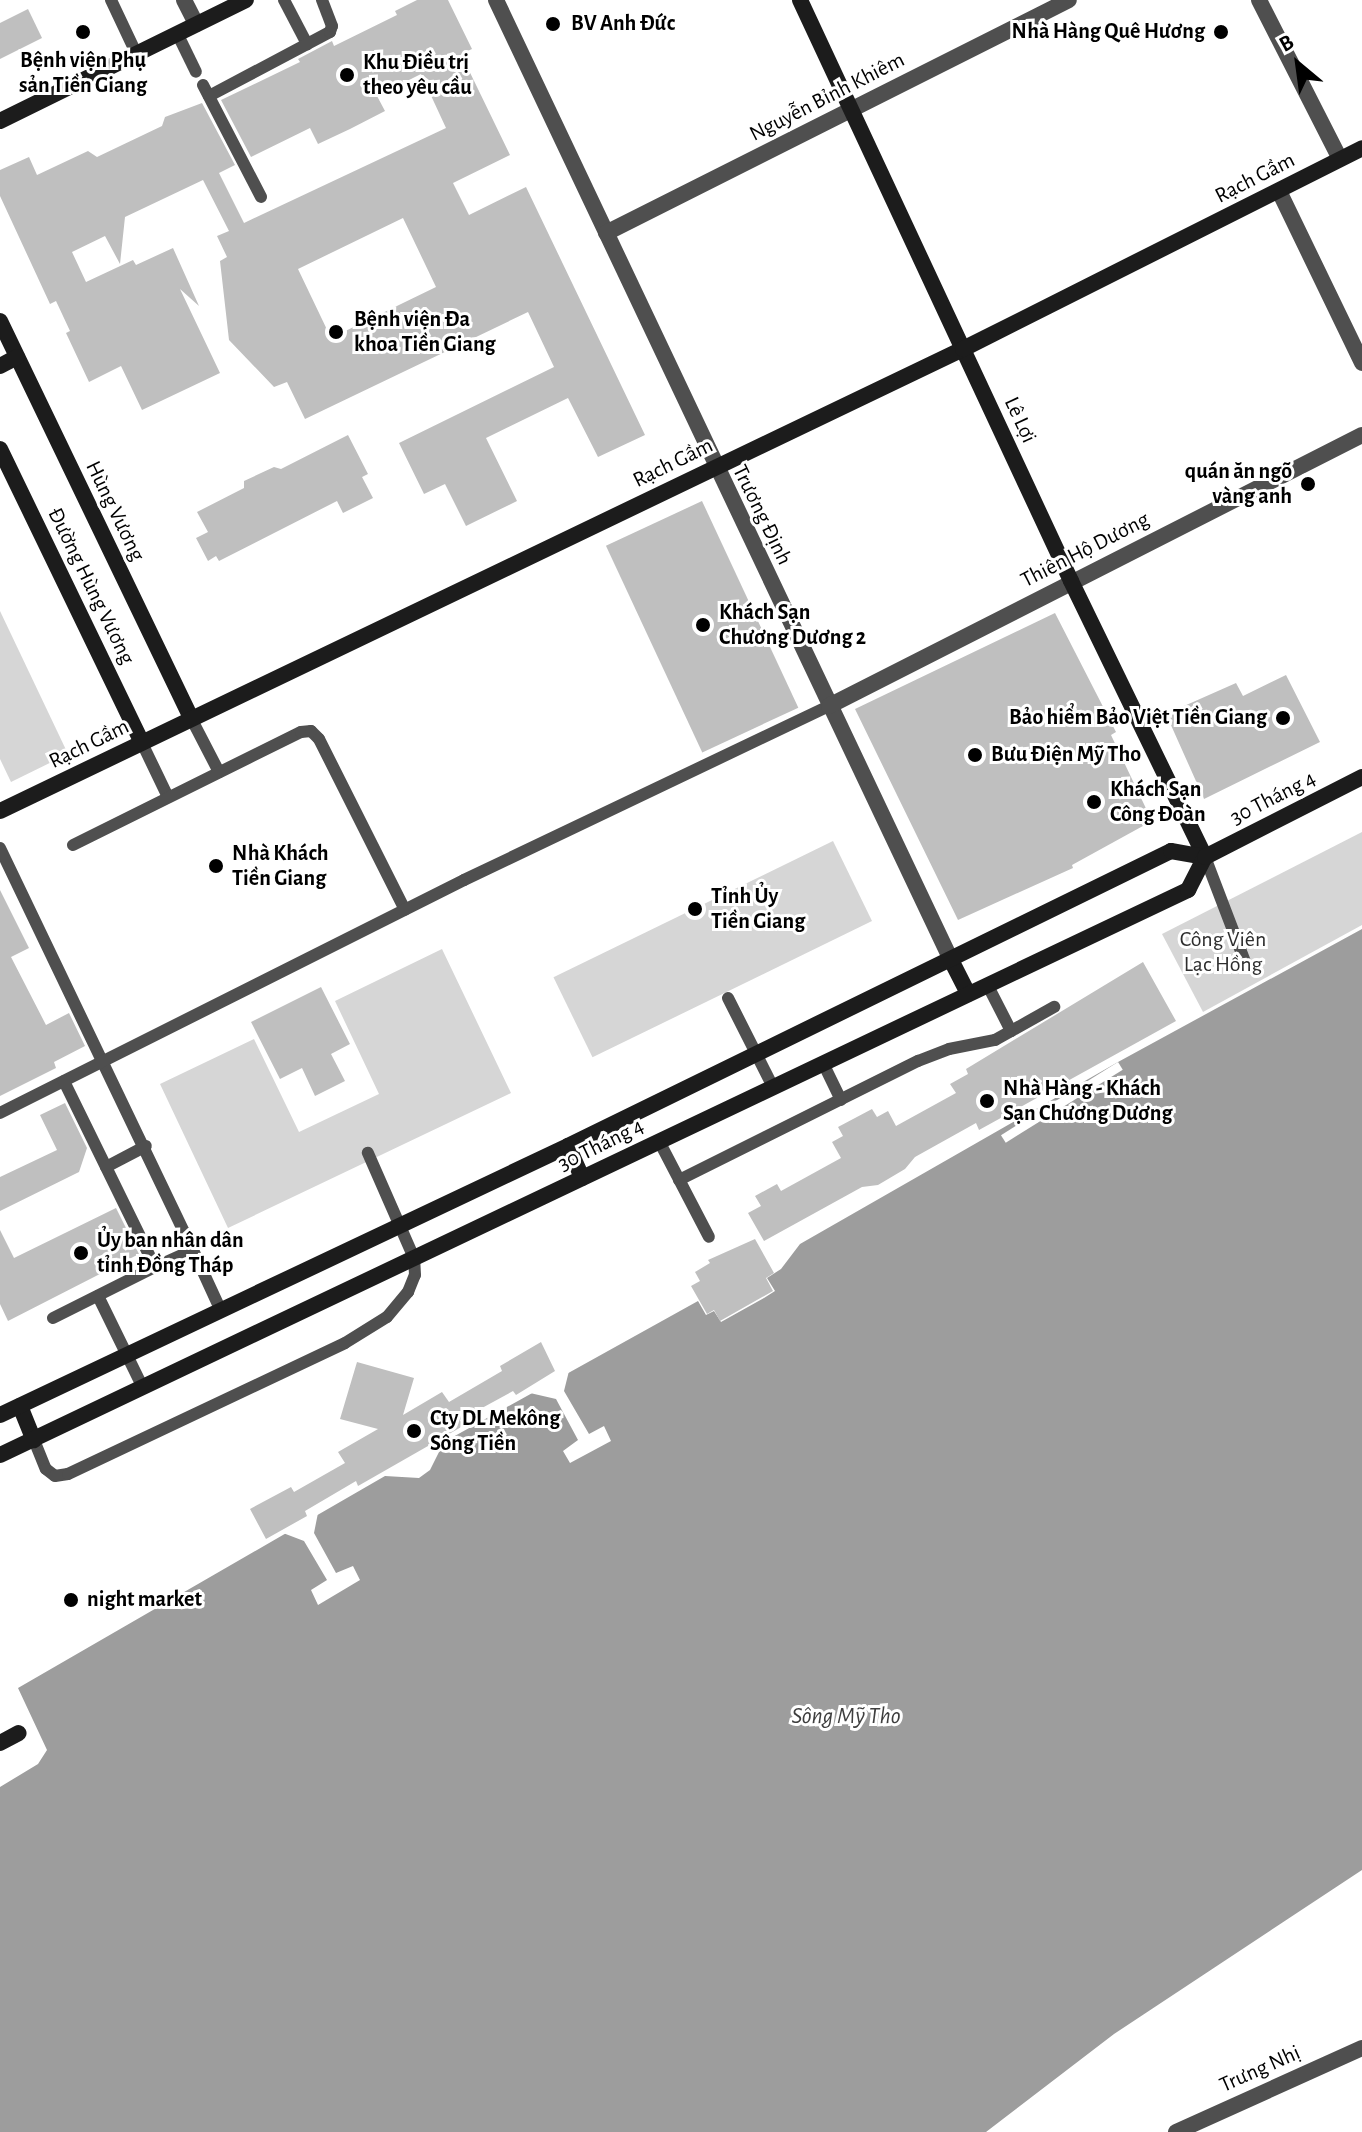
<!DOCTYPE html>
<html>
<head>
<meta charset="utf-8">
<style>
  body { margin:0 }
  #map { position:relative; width:1362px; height:2132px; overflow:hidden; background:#fff; font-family:"Alegreya Sans",sans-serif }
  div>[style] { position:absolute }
  .green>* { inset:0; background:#d6d6d6; transform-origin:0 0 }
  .water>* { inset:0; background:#9d9d9d }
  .pier>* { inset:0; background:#fff; transform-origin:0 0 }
  .building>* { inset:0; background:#bfbfbf; transform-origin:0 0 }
  .lane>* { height:12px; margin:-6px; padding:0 6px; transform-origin:6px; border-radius:6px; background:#4f4f4f }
  .street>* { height:16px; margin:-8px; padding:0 8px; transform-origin:8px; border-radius:8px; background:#4f4f4f }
  .secondary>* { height:16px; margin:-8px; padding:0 8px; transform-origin:8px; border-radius:8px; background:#1c1c1c }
  .dots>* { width:22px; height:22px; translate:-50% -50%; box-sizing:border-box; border:4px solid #fff; border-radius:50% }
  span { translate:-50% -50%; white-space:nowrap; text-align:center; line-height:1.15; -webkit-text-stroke:6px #fff; paint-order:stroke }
  .poi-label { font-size:22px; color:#000; font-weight:700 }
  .left { translate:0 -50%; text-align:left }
  .right { translate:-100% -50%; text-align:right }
  .street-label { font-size:22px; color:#000 }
  .park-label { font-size:22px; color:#2d2d2d }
  .water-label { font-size:24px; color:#3e3e3e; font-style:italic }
  .north { position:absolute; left:1258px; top:24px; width:80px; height:80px; -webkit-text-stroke:6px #fff; paint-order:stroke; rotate:331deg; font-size:22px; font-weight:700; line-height:32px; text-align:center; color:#000 }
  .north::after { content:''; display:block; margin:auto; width:28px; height:36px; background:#000; clip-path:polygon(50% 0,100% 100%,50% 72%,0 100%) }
</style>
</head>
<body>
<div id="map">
  <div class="green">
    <i style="clip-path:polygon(0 611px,68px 754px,11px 782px,0 759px)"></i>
    <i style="clip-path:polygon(1362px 832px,1362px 925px,1203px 1012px,1162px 934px)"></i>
    <i style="left:833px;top:841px;width:89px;height:311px;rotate:64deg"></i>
    <i style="clip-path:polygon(442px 949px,511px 1093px,228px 1228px,160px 1084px,254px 1039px,299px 1132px,379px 1094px,335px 1001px)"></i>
  </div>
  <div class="water">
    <i style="clip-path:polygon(1362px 929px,1362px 1870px,1114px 2034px,986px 2132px,0 2132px,0 1787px,38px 1764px,47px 1750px,18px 1688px,385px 1476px,419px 1478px,430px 1470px,444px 1442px,698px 1301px,706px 1315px,714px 1311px,721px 1322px,764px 1298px,775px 1291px,767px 1278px,781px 1269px,800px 1244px,1118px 1062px)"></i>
  </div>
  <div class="pier">
    <i style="left:1118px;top:1062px;width:9px;height:138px;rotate:58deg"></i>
    <i style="clip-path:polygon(569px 1371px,564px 1391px,589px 1434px,604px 1426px,611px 1441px,570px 1463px,563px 1451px,578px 1440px,556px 1399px,530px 1393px)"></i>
    <i style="clip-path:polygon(318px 1513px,314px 1533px,336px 1573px,353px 1566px,360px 1580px,318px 1605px,311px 1590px,327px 1580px,304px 1541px,283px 1533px)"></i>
  </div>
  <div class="building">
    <i style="clip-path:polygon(evenodd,417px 0,448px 0,472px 49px,461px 54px,510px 155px,453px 183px,469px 215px,526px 187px,645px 435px,598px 457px,568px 398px,486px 438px,517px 501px,466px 526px,445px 484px,424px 494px,399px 443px,554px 367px,528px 312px,305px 419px,287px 382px,274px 387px,229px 340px,220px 261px,227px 257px,217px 236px,229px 231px,203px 180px,125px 217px,120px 264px,105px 236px,72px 252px,86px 282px,133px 260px,136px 265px,173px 248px,199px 306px,180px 289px,220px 373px,142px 410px,121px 366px,89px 382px,66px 333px,70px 331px,56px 301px,50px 304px,0 196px,0 170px,29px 157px,37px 175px,88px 151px,97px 157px,162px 126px,165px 117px,202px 103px,235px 165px,219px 173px,244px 223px,446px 128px,421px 74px,377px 96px,385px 111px,350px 129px,318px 144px,310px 128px,251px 157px,221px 100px,300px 62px,298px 59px,332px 41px,334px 46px,397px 15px,395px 11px,417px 0,403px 218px,436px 287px,331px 338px,298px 269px,403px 218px)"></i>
    <i style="clip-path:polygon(28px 9px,42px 38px,0 59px,0 23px)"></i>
    <i style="clip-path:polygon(348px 435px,368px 474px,362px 477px,373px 498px,343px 513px,337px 501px,219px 561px,216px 556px,208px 561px,196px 538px,208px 532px,197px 512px,244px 488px,244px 481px,274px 467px,281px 469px)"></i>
    <i style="left:702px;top:501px;width:228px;height:106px;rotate:65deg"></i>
    <i style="clip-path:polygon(1055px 613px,1116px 732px,1111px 735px,1152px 821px,1072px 865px,1073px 868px,958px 920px,855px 709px)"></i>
    <i style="clip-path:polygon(1286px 675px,1320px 742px,1204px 799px,1166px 714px,1236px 683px,1243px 696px)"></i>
    <i style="clip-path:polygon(0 890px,29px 948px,11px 957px,46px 1025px,69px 1013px,85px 1046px,54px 1062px,56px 1068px,0 1096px)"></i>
    <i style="clip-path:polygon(1143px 962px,1176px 1021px,979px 1130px,976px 1123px,915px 1157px,905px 1169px,878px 1185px,862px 1187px,764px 1241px,748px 1213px,761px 1206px,755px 1196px,777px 1184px,781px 1191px,841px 1158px,832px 1142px,843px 1136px,838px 1127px,872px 1109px,877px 1117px,888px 1111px,896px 1126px,956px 1093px,950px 1084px,968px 1074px,966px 1069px)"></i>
    <i style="clip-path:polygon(321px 987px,350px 1044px,331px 1054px,345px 1081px,315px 1096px,302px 1068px,280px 1079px,251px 1022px)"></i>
    <i style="clip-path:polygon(65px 1103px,87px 1148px,79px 1172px,0 1211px,0 1177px,57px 1150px,40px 1115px)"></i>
    <i style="clip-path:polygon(116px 1208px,139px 1254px,8px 1321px,0 1304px,0 1230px,14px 1258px)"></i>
    <i style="clip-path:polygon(755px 1239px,774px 1273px,766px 1278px,773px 1291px,720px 1321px,714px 1310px,707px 1314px,691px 1286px,700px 1281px,695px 1272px,710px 1263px,708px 1260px)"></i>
    <i style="clip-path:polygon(541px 1342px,555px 1371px,516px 1395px,513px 1391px,460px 1420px,463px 1426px,358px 1486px,356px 1481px,305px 1511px,307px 1516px,266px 1539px,250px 1509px,291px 1487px,294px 1492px,345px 1463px,338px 1452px,378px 1429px,340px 1419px,357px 1362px,414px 1378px,403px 1415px,442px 1392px,449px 1402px,502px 1371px,500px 1366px)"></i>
  </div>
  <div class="lane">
    <i style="left:111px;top:0;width:59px;rotate:64.7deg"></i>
    <i style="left:284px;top:0;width:50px;rotate:62.4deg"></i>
    <i style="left:177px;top:33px;width:43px;rotate:64deg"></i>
    <i style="left:203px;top:85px;width:126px;rotate:62.6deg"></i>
    <i style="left:209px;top:96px;width:137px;rotate:-27.9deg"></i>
    <i style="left:330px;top:32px;width:6px;rotate:-72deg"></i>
    <i style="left:332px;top:26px;width:28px;rotate:-111deg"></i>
    <i style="left:191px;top:718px;width:61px;rotate:62.6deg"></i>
    <i style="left:142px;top:743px;width:60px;rotate:64.3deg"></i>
    <i style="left:73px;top:845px;width:254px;rotate:-26.4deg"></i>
    <i style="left:301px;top:732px;width:10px;rotate:-6deg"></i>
    <i style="left:311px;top:731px;width:11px;rotate:45deg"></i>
    <i style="left:319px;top:739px;width:191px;rotate:63.3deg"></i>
    <i style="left:0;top:848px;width:446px;rotate:64.4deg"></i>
    <i style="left:193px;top:1250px;width:42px;rotate:155.9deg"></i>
    <i style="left:1205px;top:857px;width:112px;rotate:69.1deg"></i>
    <i style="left:987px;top:984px;width:53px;rotate:62.9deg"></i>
    <i style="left:728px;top:998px;width:100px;rotate:63.2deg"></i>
    <i style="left:823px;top:1063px;width:41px;rotate:64.1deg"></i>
    <i style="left:0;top:1113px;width:519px;rotate:-26.66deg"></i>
    <i style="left:464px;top:880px;width:404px;rotate:-25.5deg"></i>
    <i style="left:659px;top:1141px;width:108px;rotate:62.5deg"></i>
    <i style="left:106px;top:1167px;width:45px;rotate:-27.7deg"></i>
    <i style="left:679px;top:1180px;width:267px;rotate:-26.5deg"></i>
    <i style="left:918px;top:1061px;width:33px;rotate:-21deg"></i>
    <i style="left:949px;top:1049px;width:47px;rotate:-11.1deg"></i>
    <i style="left:995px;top:1040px;width:68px;rotate:-29.2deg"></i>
    <i style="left:193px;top:1250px;width:67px;rotate:65.3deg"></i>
    <i style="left:98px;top:1296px;width:102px;rotate:63.9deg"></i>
    <i style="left:53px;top:1318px;width:114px;rotate:-26.6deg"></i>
    <i style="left:155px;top:1267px;width:207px;rotate:-116.1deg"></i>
    <i style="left:34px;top:1440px;width:31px;rotate:68deg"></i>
    <i style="left:46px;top:1469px;width:11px;rotate:38deg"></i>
    <i style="left:55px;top:1476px;width:13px;rotate:-9deg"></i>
    <i style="left:68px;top:1474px;width:306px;rotate:-25.3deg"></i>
    <i style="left:345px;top:1343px;width:49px;rotate:-31.8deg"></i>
    <i style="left:387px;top:1317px;width:33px;rotate:-50deg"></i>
    <i style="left:408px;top:1292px;width:18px;rotate:-68deg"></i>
    <i style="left:415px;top:1275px;width:17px;rotate:-93deg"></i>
    <i style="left:414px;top:1258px;width:115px;rotate:-113.7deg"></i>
  </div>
  <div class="street">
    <i style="left:184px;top:0;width:27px;rotate:63deg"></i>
    <i style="left:496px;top:0;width:1062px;rotate:64.64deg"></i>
    <i style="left:1259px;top:0;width:178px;rotate:63deg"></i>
    <i style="left:1279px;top:191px;width:191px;rotate:64.2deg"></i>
    <i style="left:606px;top:233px;width:518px;rotate:-26.71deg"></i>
    <i style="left:829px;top:706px;width:598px;rotate:-26.95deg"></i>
    <i style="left:1176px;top:2132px;width:204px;rotate:-24.3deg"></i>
  </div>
  <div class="secondary">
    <i style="left:800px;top:0;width:641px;rotate:64.99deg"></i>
    <i style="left:1071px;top:581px;width:307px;rotate:64.1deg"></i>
    <i style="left:0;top:121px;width:274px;rotate:-26.2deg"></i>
    <i style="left:0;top:321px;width:441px;rotate:64.3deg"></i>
    <i style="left:0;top:366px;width:19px;rotate:-28deg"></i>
    <i style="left:0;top:449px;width:326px;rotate:64.2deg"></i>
    <i style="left:0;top:811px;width:1068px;rotate:-25.63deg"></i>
    <i style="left:963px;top:349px;width:447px;rotate:-26.7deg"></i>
    <i style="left:951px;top:960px;width:38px;rotate:63deg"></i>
    <i style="left:568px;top:1146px;width:35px;rotate:66deg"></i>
    <i style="left:20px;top:1406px;width:37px;rotate:68deg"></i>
    <i style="left:0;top:1415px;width:628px;rotate:-25.34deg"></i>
    <i style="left:568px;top:1146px;width:671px;rotate:-26.07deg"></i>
    <i style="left:1171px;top:851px;width:35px;rotate:10deg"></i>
    <i style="left:0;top:1455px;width:1316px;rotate:-25.44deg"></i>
    <i style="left:1188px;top:890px;width:37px;rotate:-63deg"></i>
    <i style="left:1205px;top:857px;width:176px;rotate:-27deg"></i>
    <i style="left:0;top:1743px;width:21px;rotate:-28deg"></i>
  </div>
  <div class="dots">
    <i style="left:553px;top:24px;background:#000"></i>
    <i style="left:83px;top:32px;background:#000"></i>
    <i style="left:1221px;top:32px;background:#000"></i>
    <i style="left:347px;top:75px;background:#000"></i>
    <i style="left:336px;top:332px;background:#000"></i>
    <i style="left:1308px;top:484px;background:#000"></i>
    <i style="left:703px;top:625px;background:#000"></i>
    <i style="left:1283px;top:718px;background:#000"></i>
    <i style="left:975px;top:755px;background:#000"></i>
    <i style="left:1094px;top:802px;background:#000"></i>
    <i style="left:216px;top:866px;background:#000"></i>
    <i style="left:695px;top:909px;background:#000"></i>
    <i style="left:987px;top:1101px;background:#000"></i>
    <i style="left:81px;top:1253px;background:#000"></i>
    <i style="left:414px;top:1431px;background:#000"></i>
    <i style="left:71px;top:1600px;background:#000"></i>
  </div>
  <div class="poi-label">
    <span class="left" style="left:571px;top:24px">BV Anh Đức</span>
    <span class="right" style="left:1205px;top:32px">Nhà Hàng Quê Hương</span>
    <span style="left:83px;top:73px">Bệnh viện Phụ<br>sản Tiền Giang</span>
    <span class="left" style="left:363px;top:75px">Khu Điều trị<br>theo yêu cầu</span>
    <span class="left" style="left:354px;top:332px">Bệnh viện Đa<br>khoa Tiền Giang</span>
    <span class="right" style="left:1292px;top:484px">quán ăn ngõ<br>vàng anh</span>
    <span class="left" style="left:719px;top:625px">Khách Sạn<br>Chương Dương 2</span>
    <span class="right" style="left:1267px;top:718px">Bảo hiểm Bảo Việt Tiền Giang</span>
    <span class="left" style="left:991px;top:755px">Bưu Điện Mỹ Tho</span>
    <span class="left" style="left:1110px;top:802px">Khách Sạn<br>Công Đoàn</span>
    <span class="left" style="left:232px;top:866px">Nhà Khách<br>Tiền Giang</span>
    <span class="left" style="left:711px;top:909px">Tỉnh Ủy<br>Tiền Giang</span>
    <span class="left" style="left:1003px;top:1101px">Nhà Hàng - Khách<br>Sạn Chương Dương</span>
    <span class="left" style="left:97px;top:1253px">Ủy ban nhân dân<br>tỉnh Đồng Tháp</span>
    <span class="left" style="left:430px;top:1431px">Cty DL Mekông<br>Sông Tiền</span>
    <span class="left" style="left:87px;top:1600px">night market</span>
  </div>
  <div class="street-label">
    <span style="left:827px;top:97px;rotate:-27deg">Nguyễn Bỉnh Khiêm</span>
    <span style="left:1255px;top:178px;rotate:-27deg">Rạch Gầm</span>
    <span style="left:1020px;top:420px;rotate:65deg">Lê Lợi</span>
    <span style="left:673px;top:463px;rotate:-26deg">Rạch Gầm</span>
    <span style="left:115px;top:511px;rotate:64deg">Hùng Vương</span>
    <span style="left:762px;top:515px;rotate:64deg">Trương Định</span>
    <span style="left:1085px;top:550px;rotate:-27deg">Thiên Hộ Dương</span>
    <span style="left:91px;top:586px;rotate:64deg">Đường Hùng Vương</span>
    <span style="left:89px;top:744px;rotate:-26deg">Rạch Gầm</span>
    <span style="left:1273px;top:798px;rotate:-27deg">30 Tháng 4</span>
    <span style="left:601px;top:1145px;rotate:-26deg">30 Tháng 4</span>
    <span style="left:1260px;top:2069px;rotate:-24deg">Trưng Nhị</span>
  </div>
  <div class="park-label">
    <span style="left:1223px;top:952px">Công Viên<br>Lạc Hồng</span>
  </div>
  <div class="water-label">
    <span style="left:846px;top:1717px">Sông Mỹ Tho</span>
  </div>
  <div class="north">B</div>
</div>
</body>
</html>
